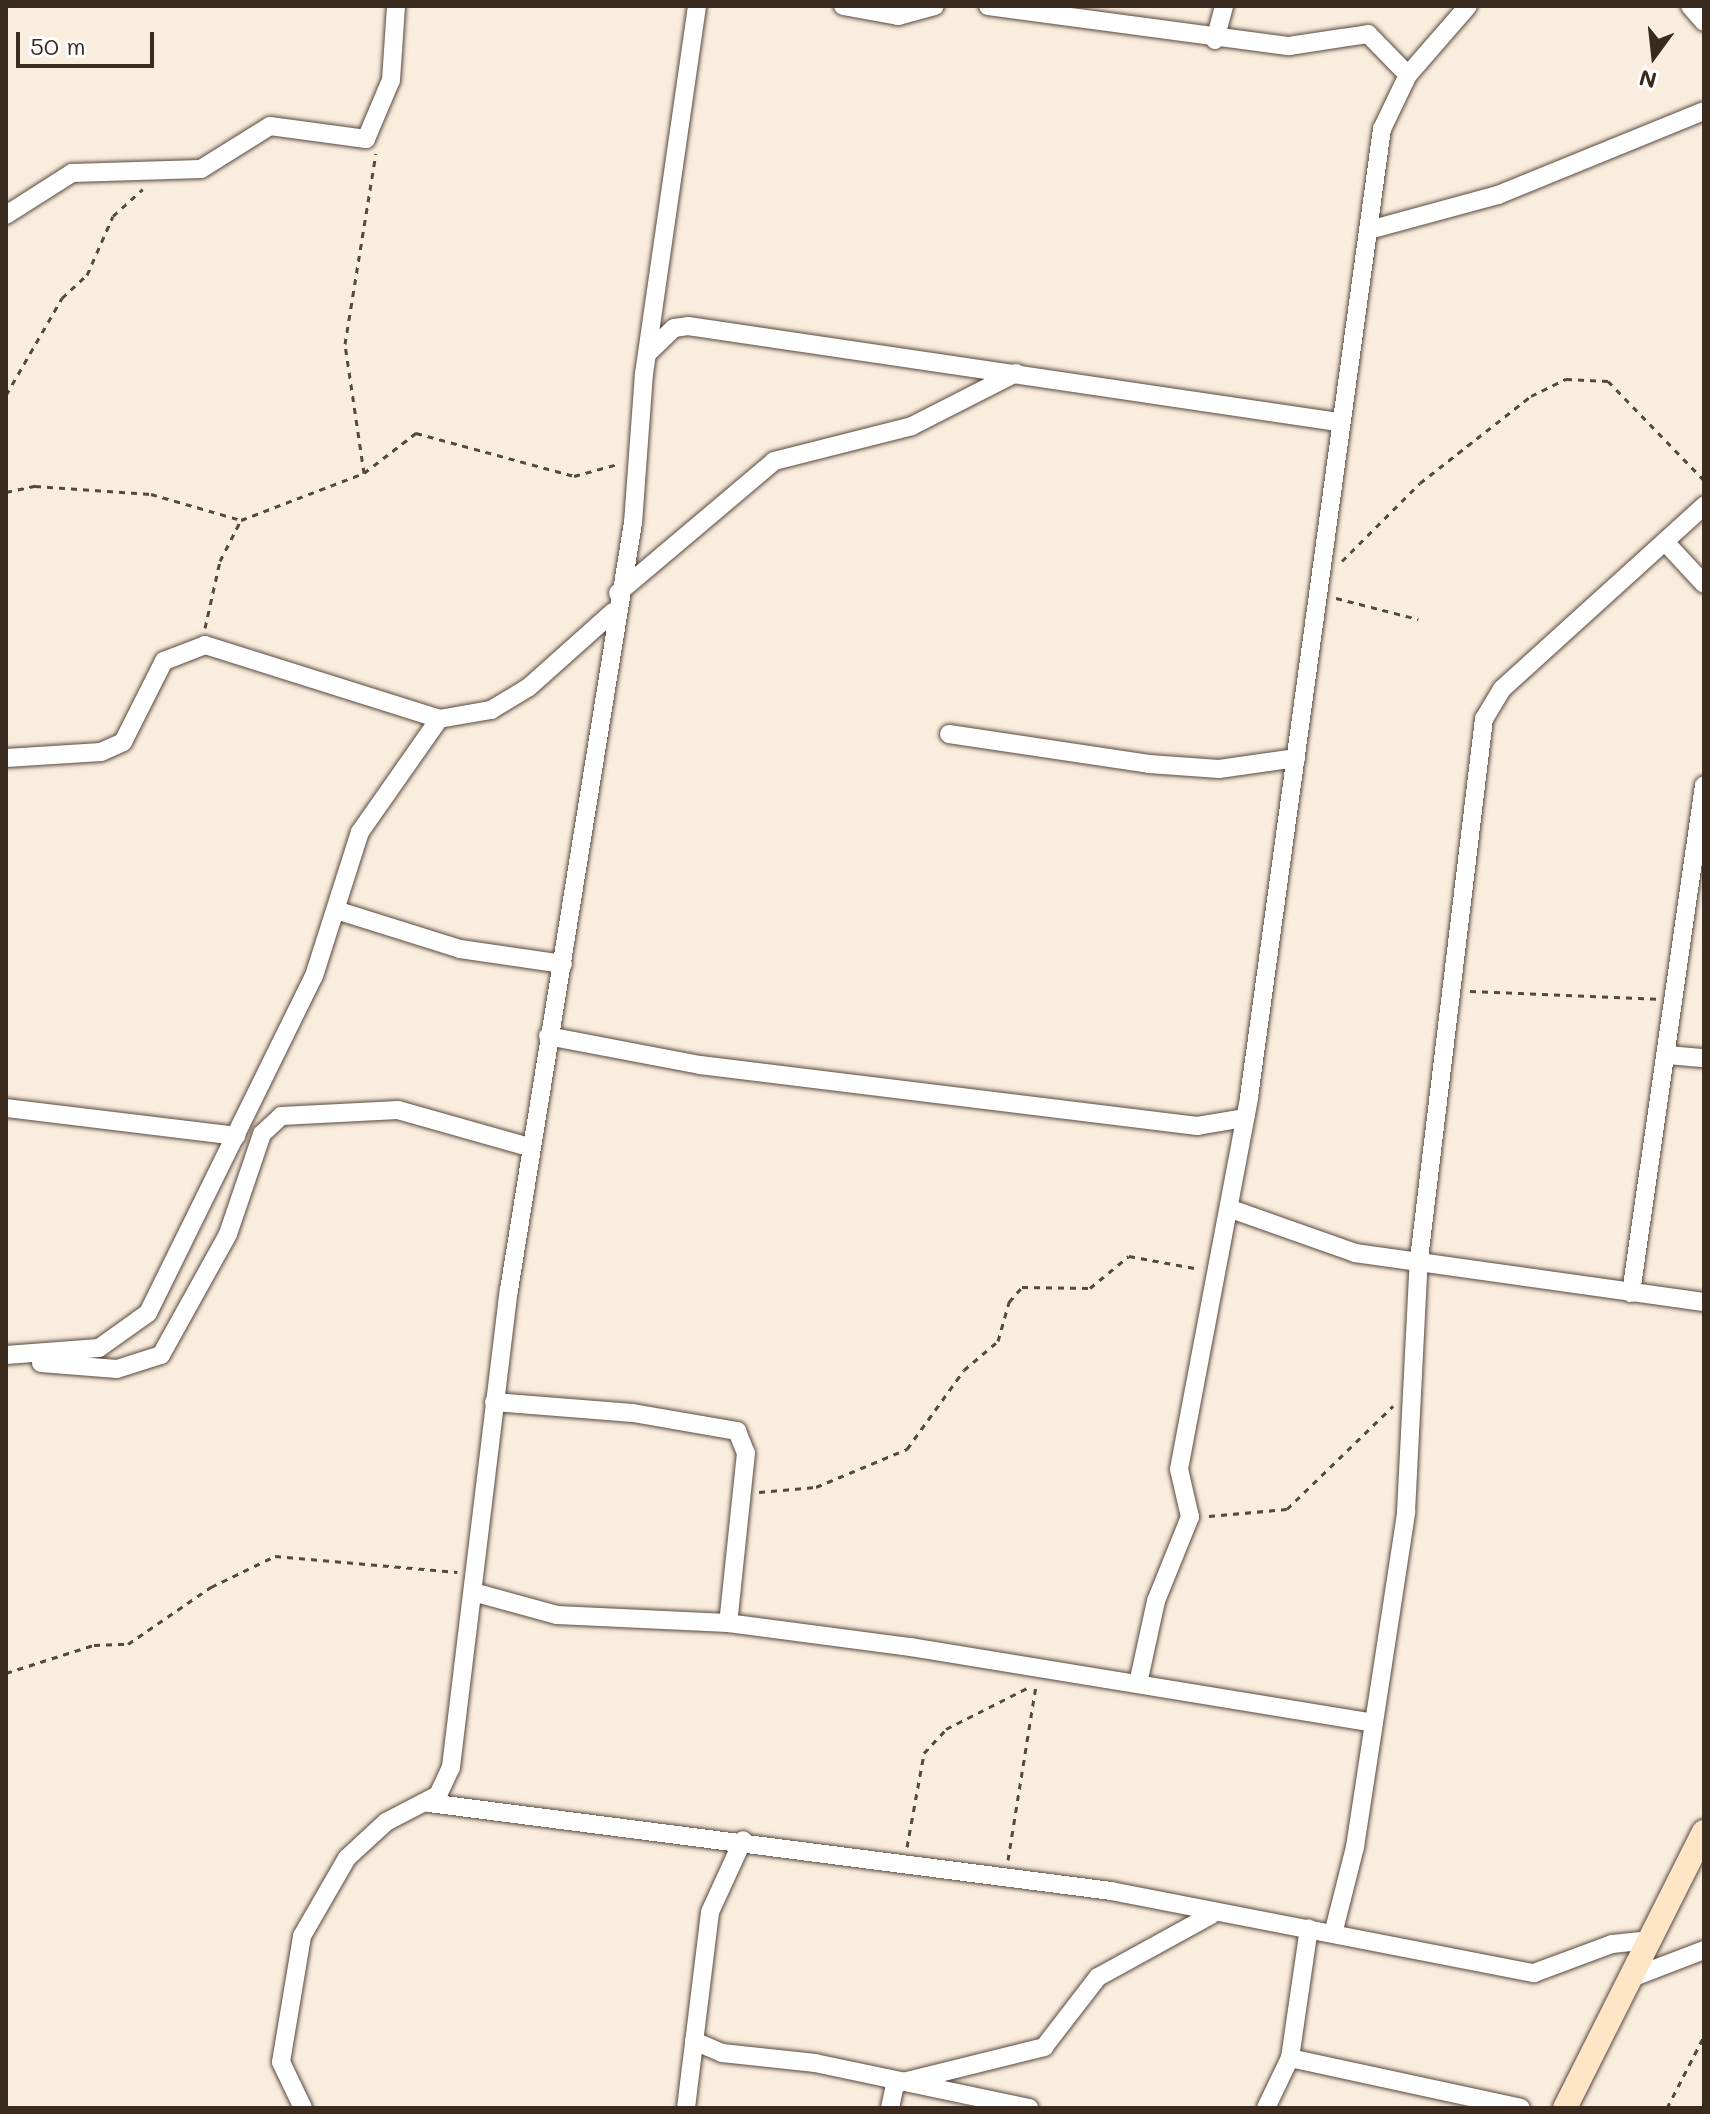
<!DOCTYPE html>
<html>
<head>
<meta charset="utf-8">
<style>
  body { margin:0 }
  #map { position:relative; width:1710px; height:2114px; overflow:hidden; background:#f9edde; font-family:Mali,sans-serif }
  div>[style] { position:absolute }
  .path>* { height:3px; margin-top:-1.5px; transform-origin:0; background:repeating-linear-gradient(90deg,#58473b 0 6px,transparent 0 12px) }
  .roads { filter:drop-shadow(0 0 2px #58473b) drop-shadow(0 0 2px #58473b) }
  .street>* { height:18px; margin:-9px; padding:0 9px; transform-origin:9px; border-radius:9px; background:#fff }
  .secondary>* { height:24px; margin:-12px; padding:0 12px; transform-origin:12px; border-radius:12px; background:#fee5c5 }
  span { translate:-50% -50%; white-space:nowrap; text-align:center; line-height:1.15; -webkit-text-stroke:6px #fff; paint-order:stroke }
  .frame { position:absolute; inset:0; border:8px solid #3b2a1e; pointer-events:none }
  .north { position:absolute; left:1614px; top:16px; width:80px; height:80px; -webkit-text-stroke:6px #fff; paint-order:stroke; rotate:195deg; font-size:22px; font-weight:700; line-height:32px; text-align:center; color:#3b2a1e }
  .north::after { content:''; display:block; margin:auto; width:28px; height:36px; background:#3b2a1e; clip-path:polygon(50% 0,100% 100%,50% 72%,0 100%) }
  .scale { position:absolute; left:16px; top:32px; width:138px; height:36px; box-sizing:border-box; border:4px solid #3b2a1e; border-top:0; padding-left:10px; font-size:24px; line-height:28px; white-space:nowrap; color:#3b2a1e; -webkit-text-stroke:6px #fff; paint-order:stroke }
</style>
</head>
<body>
<div id="map">
  <div class="path">
    <i style="left:6px;top:395px;width:112px;rotate:-60deg"></i>
    <i style="left:62px;top:298px;width:34px;rotate:-43deg"></i>
    <i style="left:87px;top:275px;width:64px;rotate:-66.2deg"></i>
    <i style="left:113px;top:216px;width:40px;rotate:-42deg"></i>
    <i style="left:364px;top:473px;width:130px;rotate:-98.4deg"></i>
    <i style="left:345px;top:344px;width:193px;rotate:-80.8deg"></i>
    <i style="left:6px;top:492px;width:30px;rotate:-12deg"></i>
    <i style="left:35px;top:486px;width:116px;rotate:3.9deg"></i>
    <i style="left:151px;top:494px;width:94px;rotate:16.1deg"></i>
    <i style="left:1342px;top:561px;width:110px;rotate:-45deg"></i>
    <i style="left:1420px;top:483px;width:141px;rotate:-38.1deg"></i>
    <i style="left:1531px;top:396px;width:39px;rotate:-26deg"></i>
    <i style="left:1566px;top:379px;width:42px;rotate:2.7deg"></i>
    <i style="left:1608px;top:381px;width:138px;rotate:45.9deg"></i>
    <i style="left:1336px;top:598px;width:85px;rotate:14.4deg"></i>
    <i style="left:205px;top:628px;width:69px;rotate:-77.4deg"></i>
    <i style="left:220px;top:561px;width:46px;rotate:-62.9deg"></i>
    <i style="left:241px;top:520px;width:132px;rotate:-20.9deg"></i>
    <i style="left:364px;top:473px;width:66px;rotate:-37.6deg"></i>
    <i style="left:416px;top:433px;width:164px;rotate:15.2deg"></i>
    <i style="left:574px;top:476px;width:46px;rotate:-15.3deg"></i>
    <i style="left:1470px;top:991px;width:187px;rotate:2.4deg"></i>
    <i style="left:759px;top:1492px;width:57px;rotate:-5deg"></i>
    <i style="left:816px;top:1487px;width:99px;rotate:-22.7deg"></i>
    <i style="left:907px;top:1449px;width:97px;rotate:-54.2deg"></i>
    <i style="left:964px;top:1370px;width:45px;rotate:-40.5deg"></i>
    <i style="left:998px;top:1341px;width:41px;rotate:-74.2deg"></i>
    <i style="left:1009px;top:1302px;width:20px;rotate:-49deg"></i>
    <i style="left:1022px;top:1287px;width:68px;rotate:0.8deg"></i>
    <i style="left:1090px;top:1288px;width:50px;rotate:-39.4deg"></i>
    <i style="left:1129px;top:1256px;width:72px;rotate:10.4deg"></i>
    <i style="left:1209px;top:1516px;width:78px;rotate:-5.1deg"></i>
    <i style="left:1287px;top:1509px;width:148px;rotate:-44.2deg"></i>
    <i style="left:6px;top:1673px;width:92px;rotate:-17.7deg"></i>
    <i style="left:94px;top:1645px;width:34px;rotate:-2deg"></i>
    <i style="left:128px;top:1644px;width:101px;rotate:-34.5deg"></i>
    <i style="left:211px;top:1587px;width:71px;rotate:-25.8deg"></i>
    <i style="left:275px;top:1556px;width:183px;rotate:5deg"></i>
    <i style="left:907px;top:1847px;width:96px;rotate:-79.7deg"></i>
    <i style="left:924px;top:1753px;width:33px;rotate:-47deg"></i>
    <i style="left:946px;top:1729px;width:95px;rotate:-26.8deg"></i>
    <i style="left:1008px;top:1860px;width:176px;rotate:-80.9deg"></i>
    <i style="left:1667px;top:2108px;width:81px;rotate:-62.8deg"></i>
  </div>
  <div class="roads">
    <div class="street">
      <i style="left:843px;top:6px;width:56px;rotate:10.3deg"></i>
      <i style="left:898px;top:16px;width:38px;rotate:-15deg"></i>
      <i style="left:988px;top:6px;width:304px;rotate:7.6deg"></i>
      <i style="left:1289px;top:46px;width:80px;rotate:-8.6deg"></i>
      <i style="left:1368px;top:34px;width:57px;rotate:45.7deg"></i>
      <i style="left:1690px;top:6px;width:21px;rotate:49deg"></i>
      <i style="left:1215px;top:40px;width:35px;rotate:-75deg"></i>
      <i style="left:6px;top:215px;width:78px;rotate:-32.5deg"></i>
      <i style="left:72px;top:173px;width:129px;rotate:-1.8deg"></i>
      <i style="left:201px;top:169px;width:81px;rotate:-31.9deg"></i>
      <i style="left:270px;top:126px;width:97px;rotate:7.7deg"></i>
      <i style="left:366px;top:139px;width:64px;rotate:-67deg"></i>
      <i style="left:391px;top:80px;width:74px;rotate:-86.1deg"></i>
      <i style="left:1369px;top:230px;width:134px;rotate:-15.2deg"></i>
      <i style="left:1498px;top:195px;width:222px;rotate:-22.2deg"></i>
      <i style="left:647px;top:354px;width:37px;rotate:-44deg"></i>
      <i style="left:674px;top:328px;width:14px;rotate:-8deg"></i>
      <i style="left:688px;top:326px;width:657px;rotate:8.4deg"></i>
      <i style="left:1667px;top:544px;width:54px;rotate:47.2deg"></i>
      <i style="left:618px;top:593px;width:204px;rotate:-40.2deg"></i>
      <i style="left:774px;top:461px;width:142px;rotate:-14.2deg"></i>
      <i style="left:912px;top:426px;width:117px;rotate:-27deg"></i>
      <i style="left:949px;top:734px;width:202px;rotate:8.5deg"></i>
      <i style="left:1149px;top:764px;width:70px;rotate:4.1deg"></i>
      <i style="left:1219px;top:769px;width:78px;rotate:-8.1deg"></i>
      <i style="left:6px;top:758px;width:95px;rotate:-3.6deg"></i>
      <i style="left:101px;top:752px;width:24px;rotate:-24deg"></i>
      <i style="left:123px;top:742px;width:91px;rotate:-63.2deg"></i>
      <i style="left:164px;top:661px;width:44px;rotate:-21.3deg"></i>
      <i style="left:205px;top:645px;width:245px;rotate:17.5deg"></i>
      <i style="left:439px;top:719px;width:53px;rotate:-9.8deg"></i>
      <i style="left:491px;top:710px;width:44px;rotate:-31.2deg"></i>
      <i style="left:529px;top:687px;width:113px;rotate:-41.8deg"></i>
      <i style="left:339px;top:911px;width:127px;rotate:17.4deg"></i>
      <i style="left:460px;top:949px;width:104px;rotate:8.3deg"></i>
      <i style="left:548px;top:1036px;width:155px;rotate:10.8deg"></i>
      <i style="left:700px;top:1065px;width:501px;rotate:7deg"></i>
      <i style="left:1197px;top:1126px;width:49px;rotate:-9.5deg"></i>
      <i style="left:1668px;top:1055px;width:36px;rotate:5deg"></i>
      <i style="left:6px;top:1108px;width:232px;rotate:6.9deg"></i>
      <i style="left:1231px;top:1209px;width:132px;rotate:19.5deg"></i>
      <i style="left:1355px;top:1253px;width:352px;rotate:8deg"></i>
      <i style="left:1631px;top:1293px;width:513px;rotate:-81.82deg"></i>
      <i style="left:6px;top:1355px;width:93px;rotate:-4.3deg"></i>
      <i style="left:99px;top:1348px;width:60px;rotate:-35.5deg"></i>
      <i style="left:148px;top:1313px;width:376px;rotate:-63.8deg"></i>
      <i style="left:314px;top:976px;width:151px;rotate:-72.3deg"></i>
      <i style="left:360px;top:832px;width:138px;rotate:-55deg"></i>
      <i style="left:41px;top:1363px;width:76px;rotate:4.5deg"></i>
      <i style="left:117px;top:1369px;width:46px;rotate:-17.7deg"></i>
      <i style="left:161px;top:1355px;width:138px;rotate:-61deg"></i>
      <i style="left:228px;top:1234px;width:106px;rotate:-71.2deg"></i>
      <i style="left:262px;top:1134px;width:26px;rotate:-43deg"></i>
      <i style="left:281px;top:1116px;width:117px;rotate:-2.9deg"></i>
      <i style="left:398px;top:1110px;width:136px;rotate:15.8deg"></i>
      <i style="left:494px;top:1402px;width:139px;rotate:4.5deg"></i>
      <i style="left:633px;top:1413px;width:106px;rotate:9.8deg"></i>
      <i style="left:737px;top:1431px;width:24px;rotate:68deg"></i>
      <i style="left:746px;top:1453px;width:171px;rotate:96deg"></i>
      <i style="left:473px;top:1592px;width:87px;rotate:15.3deg"></i>
      <i style="left:557px;top:1615px;width:171px;rotate:2.7deg"></i>
      <i style="left:728px;top:1623px;width:185px;rotate:7.5deg"></i>
      <i style="left:911px;top:1647px;width:463px;rotate:9.3deg"></i>
      <i style="left:1139px;top:1679px;width:80px;rotate:-77.7deg"></i>
      <i style="left:1156px;top:1601px;width:91px;rotate:-68deg"></i>
      <i style="left:1190px;top:1517px;width:49px;rotate:-102.9deg"></i>
      <i style="left:1179px;top:1469px;width:379px;rotate:-79.3deg"></i>
      <i style="left:1249px;top:1097px;width:977px;rotate:-82.18deg"></i>
      <i style="left:1382px;top:129px;width:60px;rotate:-64.3deg"></i>
      <i style="left:1408px;top:75px;width:91px;rotate:-49deg"></i>
      <i style="left:429px;top:1803px;width:688px;rotate:7.35deg"></i>
      <i style="left:1111px;top:1891px;width:431px;rotate:11deg"></i>
      <i style="left:1534px;top:1973px;width:83px;rotate:-20.4deg"></i>
      <i style="left:1612px;top:1944px;width:37px;rotate:-6deg"></i>
      <i style="left:1334px;top:1930px;width:86px;rotate:-75.8deg"></i>
      <i style="left:1355px;top:1847px;width:339px;rotate:-81.3deg"></i>
      <i style="left:1406px;top:1512px;width:253px;rotate:-87.1deg"></i>
      <i style="left:1419px;top:1259px;width:544px;rotate:-83.14deg"></i>
      <i style="left:1484px;top:719px;width:35px;rotate:-59deg"></i>
      <i style="left:1502px;top:689px;width:273px;rotate:-42.2deg"></i>
      <i style="left:1631px;top:1978px;width:78px;rotate:-21deg"></i>
      <i style="left:694px;top:2041px;width:30px;rotate:23deg"></i>
      <i style="left:722px;top:2053px;width:94px;rotate:6.1deg"></i>
      <i style="left:815px;top:2063px;width:219px;rotate:11.9deg"></i>
      <i style="left:1290px;top:2058px;width:236px;rotate:12.2deg"></i>
      <i style="left:303px;top:2108px;width:51px;rotate:-115.6deg"></i>
      <i style="left:281px;top:2062px;width:128px;rotate:-80.5deg"></i>
      <i style="left:302px;top:1936px;width:90px;rotate:-60deg"></i>
      <i style="left:347px;top:1858px;width:53px;rotate:-42.7deg"></i>
      <i style="left:386px;top:1822px;width:59px;rotate:-27.4deg"></i>
      <i style="left:438px;top:1795px;width:31px;rotate:-65deg"></i>
      <i style="left:451px;top:1767px;width:481px;rotate:-83.1deg"></i>
      <i style="left:509px;top:1290px;width:777px;rotate:-80.82deg"></i>
      <i style="left:633px;top:523px;width:149px;rotate:-85.8deg"></i>
      <i style="left:644px;top:374px;width:372px;rotate:-81.8deg"></i>
      <i style="left:686px;top:2108px;width:197px;rotate:-83deg"></i>
      <i style="left:710px;top:1912px;width:79px;rotate:-65.4deg"></i>
      <i style="left:890px;top:2108px;width:25px;rotate:-78deg"></i>
      <i style="left:895px;top:2084px;width:154px;rotate:-13.9deg"></i>
      <i style="left:1044px;top:2047px;width:88px;rotate:-52.4deg"></i>
      <i style="left:1098px;top:1977px;width:129px;rotate:-28.8deg"></i>
      <i style="left:1266px;top:2108px;width:55px;rotate:-64.4deg"></i>
      <i style="left:1290px;top:2058px;width:131px;rotate:-81.7deg"></i>
    </div>
    <div class="secondary">
      <i style="left:1565px;top:2108px;width:309px;rotate:-63.3deg"></i>
    </div>
  </div>
  <div class="frame"></div>
  <div class="north">N</div>
  <div class="scale">50 m</div>
</div>
</body>
</html>
